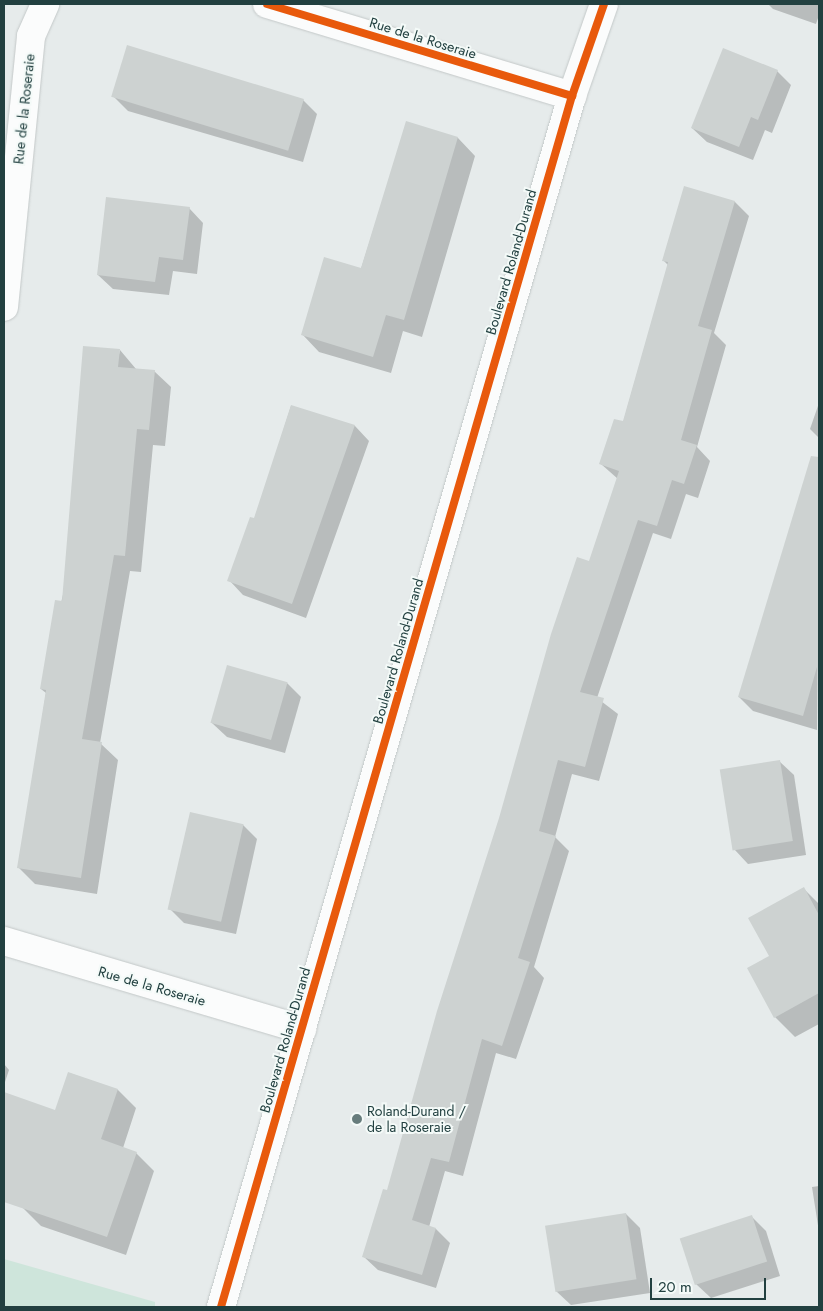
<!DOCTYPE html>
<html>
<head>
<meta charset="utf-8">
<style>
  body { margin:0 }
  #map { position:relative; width:823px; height:1311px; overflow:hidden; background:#e6ebeb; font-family:Jost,sans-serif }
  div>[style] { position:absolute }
  .green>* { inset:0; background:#cee5db }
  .shadow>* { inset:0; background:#0003 }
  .building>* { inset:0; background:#cdd2d1; transform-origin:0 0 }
  .roads { filter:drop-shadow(0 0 1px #c3c8c8) drop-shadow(0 0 1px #c3c8c8) }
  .street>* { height:28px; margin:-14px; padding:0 14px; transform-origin:14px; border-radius:14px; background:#fbfcfc }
  .secondary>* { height:28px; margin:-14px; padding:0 14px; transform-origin:14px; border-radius:14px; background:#fbfcfc }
  .cycleway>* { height:8px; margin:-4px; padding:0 4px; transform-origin:4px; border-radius:4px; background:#e8590c }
  .dots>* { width:14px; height:14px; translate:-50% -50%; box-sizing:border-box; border:2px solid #f4faf8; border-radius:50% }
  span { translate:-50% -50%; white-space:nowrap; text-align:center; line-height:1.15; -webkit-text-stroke:4px #f4faf8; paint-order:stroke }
  .street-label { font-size:14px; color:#224040 }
  .poi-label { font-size:14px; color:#224040 }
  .left { translate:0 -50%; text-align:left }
  .frame { position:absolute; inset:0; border:5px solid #224040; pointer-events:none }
  .scale { position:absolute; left:650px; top:1278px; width:116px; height:22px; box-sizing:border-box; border:2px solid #224040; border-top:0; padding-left:6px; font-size:15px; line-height:18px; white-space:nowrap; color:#224040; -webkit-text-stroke:4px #f4faf8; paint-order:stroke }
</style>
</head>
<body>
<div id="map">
  <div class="green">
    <i style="clip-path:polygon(4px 1259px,155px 1302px,155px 1307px,4px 1307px)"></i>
  </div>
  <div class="shadow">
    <i style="clip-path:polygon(768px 4px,819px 4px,819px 15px,816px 24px,773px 9px)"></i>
    <i style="clip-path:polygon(777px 71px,791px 85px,772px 133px,765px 130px,753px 160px,707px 142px,692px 128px)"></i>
    <i style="clip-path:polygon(114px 97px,303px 100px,317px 114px,303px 162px,128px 111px)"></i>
    <i style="clip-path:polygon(407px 123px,458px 138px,475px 156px,422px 337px,403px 331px,391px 373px,319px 352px,302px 334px,361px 269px)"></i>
    <i style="clip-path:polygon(685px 188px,735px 202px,749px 216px,714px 333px,726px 345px,697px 447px,710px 461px,698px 498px,686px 494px,671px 539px,653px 533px,597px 698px,618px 714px,599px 781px,572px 774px,555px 837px,569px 851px,534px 967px,544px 978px,516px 1059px,496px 1053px,463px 1176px,445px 1171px,429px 1227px,436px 1229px,450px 1243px,436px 1288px,378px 1270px,363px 1256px,388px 1192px,618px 479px,601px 464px,623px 423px,668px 265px,663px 260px)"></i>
    <i style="clip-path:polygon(189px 208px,203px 223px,197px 274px,173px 271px,169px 295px,113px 289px,98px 275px)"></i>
    <i style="clip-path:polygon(120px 350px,136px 369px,154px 371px,171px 387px,165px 446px,153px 445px,141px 572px,130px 571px,100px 743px,118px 760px,97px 894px,35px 884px,19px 868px,46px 693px,41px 689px)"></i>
    <i style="clip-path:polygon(819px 403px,819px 438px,810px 429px)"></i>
    <i style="clip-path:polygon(291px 406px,355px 426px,369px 441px,306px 618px,243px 595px,229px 580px,255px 520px)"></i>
    <i style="clip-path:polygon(798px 504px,819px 510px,817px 730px,753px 711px,739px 697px)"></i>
    <i style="clip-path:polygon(287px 683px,301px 697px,285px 753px,227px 737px,212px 723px)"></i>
    <i style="clip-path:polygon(779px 761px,794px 775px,806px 855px,748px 864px,734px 849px)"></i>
    <i style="clip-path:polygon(243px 825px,257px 839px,236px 934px,184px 923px,170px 909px)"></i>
    <i style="clip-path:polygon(804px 889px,819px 904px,819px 1024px,795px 1037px,775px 1017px,771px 956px)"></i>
    <i style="clip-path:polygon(4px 1064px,9px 1070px,4px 1085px)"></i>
    <i style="clip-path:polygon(69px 1073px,118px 1090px,136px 1108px,123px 1148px,136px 1153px,154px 1171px,126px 1255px,41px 1226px,23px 1208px,32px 1182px,4px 1172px,4px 1094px,56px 1112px)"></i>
    <i style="clip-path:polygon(819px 1186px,819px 1232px,812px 1187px)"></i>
    <i style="clip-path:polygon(626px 1214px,640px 1228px,650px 1293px,571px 1305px,556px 1291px)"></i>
    <i style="clip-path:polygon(752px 1217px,766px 1231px,780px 1276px,711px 1298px,696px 1284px)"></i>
  </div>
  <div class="building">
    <i style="left:127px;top:45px;width:185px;height:54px;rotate:17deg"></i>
    <i style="clip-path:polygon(723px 48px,778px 70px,758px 120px,751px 117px,739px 147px,691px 128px)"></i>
    <i style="clip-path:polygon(406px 121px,458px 137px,404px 320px,386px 315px,373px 357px,301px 335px,324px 257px,361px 268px)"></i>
    <i style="clip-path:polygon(684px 186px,735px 201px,698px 326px,712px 330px,681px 440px,697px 445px,684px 484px,672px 480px,657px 526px,638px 520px,580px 692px,604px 698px,585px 767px,558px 760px,539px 831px,556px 836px,518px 958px,530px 962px,502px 1046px,482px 1039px,449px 1162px,431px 1158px,412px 1220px,436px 1228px,422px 1275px,362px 1257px,383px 1189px,387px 1190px,437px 1011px,499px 818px,551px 634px,577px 557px,589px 561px,619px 471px,599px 464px,614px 419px,623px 421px,668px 262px,662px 261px)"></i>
    <i style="clip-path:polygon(106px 197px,190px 207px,183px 260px,159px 257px,155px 282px,97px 275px)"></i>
    <i style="clip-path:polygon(83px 346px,120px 349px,118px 367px,155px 370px,149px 430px,137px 429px,125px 556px,114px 555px,82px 739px,102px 742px,81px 878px,17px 868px,46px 690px,40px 689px,55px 600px,62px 601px)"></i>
    <i style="clip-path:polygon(291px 405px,355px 425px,292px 604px,227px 581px,250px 517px,254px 518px)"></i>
    <i style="clip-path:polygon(811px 456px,819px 457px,819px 660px,803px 716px,738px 697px)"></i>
    <i style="left:227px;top:665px;width:63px;height:60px;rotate:16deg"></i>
    <i style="left:780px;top:760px;width:82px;height:61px;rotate:81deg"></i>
    <i style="left:190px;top:812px;width:55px;height:100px;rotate:13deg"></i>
    <i style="clip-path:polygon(804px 887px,819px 915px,819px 993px,774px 1018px,747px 968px,769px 956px,748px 918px)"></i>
    <i style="clip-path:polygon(68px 1072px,118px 1089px,101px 1139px,137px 1152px,107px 1237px,4px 1202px,4px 1092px,55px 1110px)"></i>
    <i style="left:626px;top:1213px;width:67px;height:82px;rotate:81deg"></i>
    <i style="left:752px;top:1215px;width:49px;height:76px;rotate:72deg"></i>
  </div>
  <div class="roads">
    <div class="street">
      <i style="left:267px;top:4px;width:319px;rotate:16.8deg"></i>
      <i style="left:4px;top:307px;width:272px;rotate:-84.3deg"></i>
      <i style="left:31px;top:36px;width:35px;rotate:-66deg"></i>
      <i style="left:4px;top:941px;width:311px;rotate:16.5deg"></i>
    </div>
    <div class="secondary">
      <i style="left:221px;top:1307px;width:1261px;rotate:-73.84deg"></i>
      <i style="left:572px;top:96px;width:97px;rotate:-70.8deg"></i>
    </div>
  </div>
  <div class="cycleway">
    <i style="left:267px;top:4px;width:319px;rotate:16.8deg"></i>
    <i style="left:221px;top:1307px;width:1261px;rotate:-73.84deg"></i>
    <i style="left:572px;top:96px;width:97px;rotate:-70.8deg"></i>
  </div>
  <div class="dots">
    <i style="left:357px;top:1119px;background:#677c7c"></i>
  </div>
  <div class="street-label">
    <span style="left:423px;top:38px;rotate:17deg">Rue de la Roseraie</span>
    <span style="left:24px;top:109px;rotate:-84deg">Rue de la Roseraie</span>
    <span style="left:511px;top:262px;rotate:-74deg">Boulevard Roland-Durand</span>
    <span style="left:398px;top:651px;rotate:-74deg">Boulevard Roland-Durand</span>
    <span style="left:152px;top:986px;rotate:16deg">Rue de la Roseraie</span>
    <span style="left:285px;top:1040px;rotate:-74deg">Boulevard Roland-Durand</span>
  </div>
  <div class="poi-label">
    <span class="left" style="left:367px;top:1119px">Roland-Durand /<br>de la Roseraie</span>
  </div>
  <div class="frame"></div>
  <div class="scale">20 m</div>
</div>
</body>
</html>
